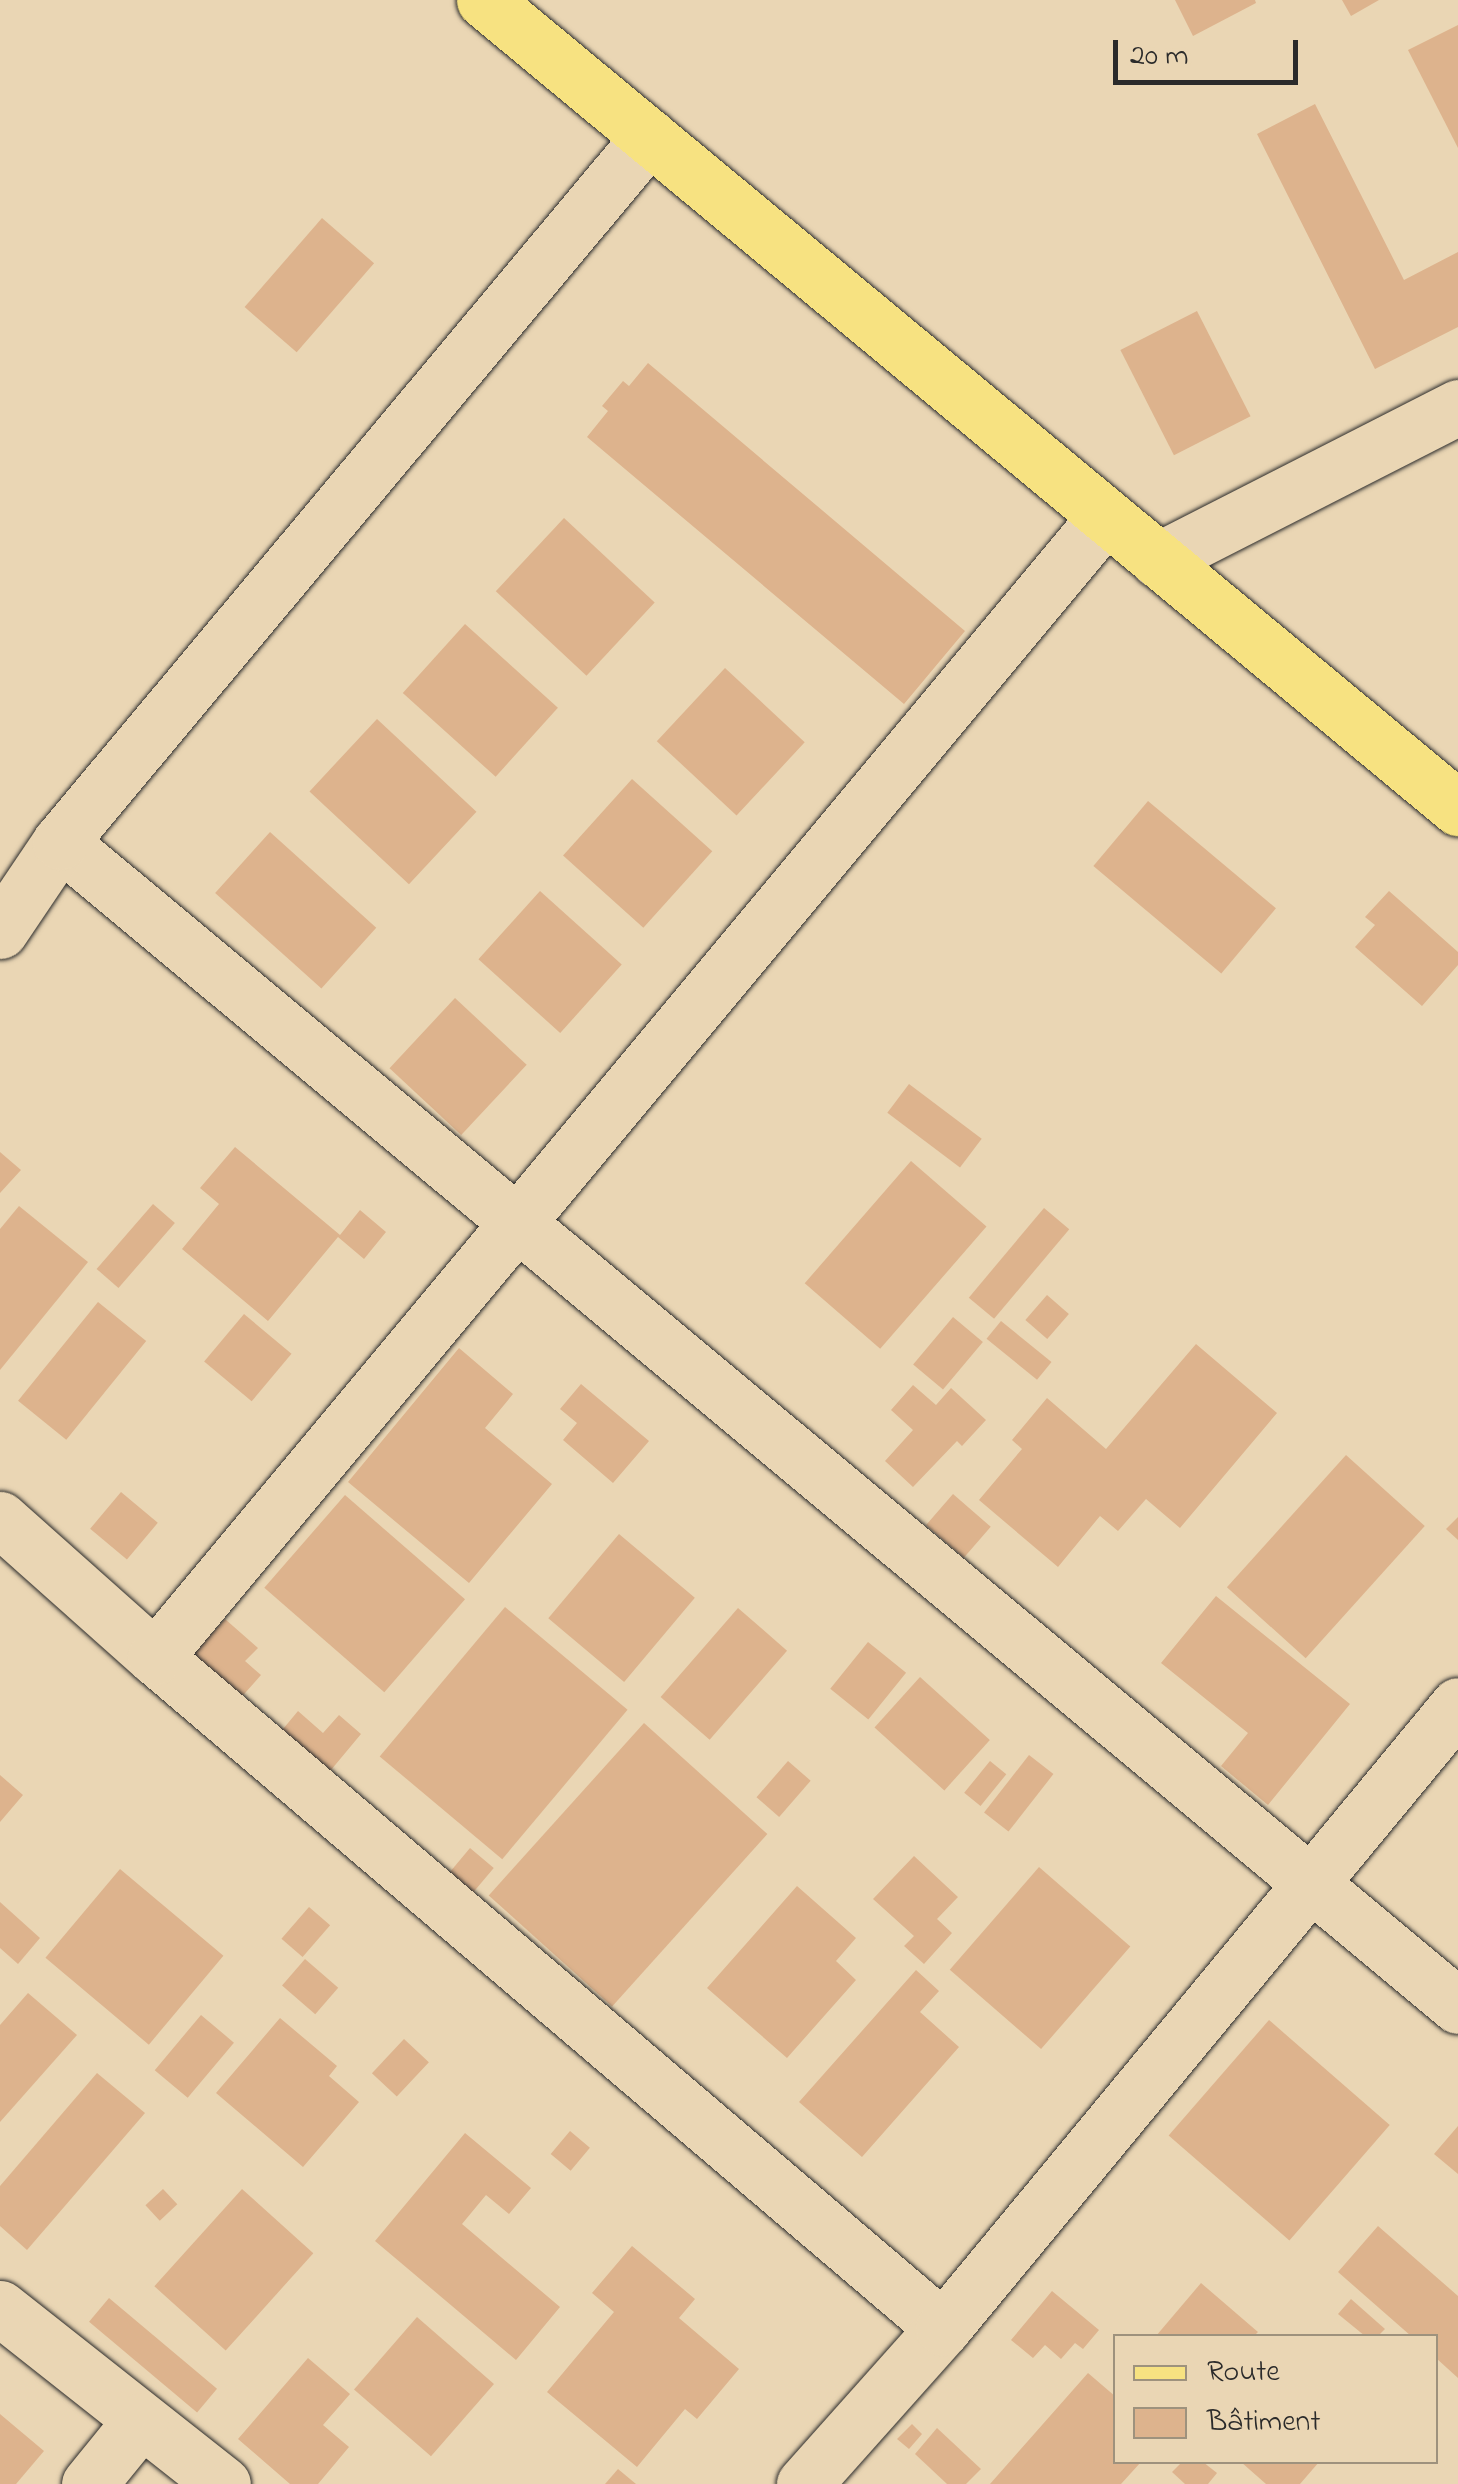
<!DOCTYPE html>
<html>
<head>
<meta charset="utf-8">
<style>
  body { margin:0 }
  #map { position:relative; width:1458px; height:2484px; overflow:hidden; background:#ead6b4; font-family:"Indie Flower",sans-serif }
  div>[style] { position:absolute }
  .building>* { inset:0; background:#ddb38d; transform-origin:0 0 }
  .roads { filter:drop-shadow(0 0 2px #2b2b2b) drop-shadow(0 0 2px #2b2b2b) }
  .minor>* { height:55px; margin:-27.5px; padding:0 27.5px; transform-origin:27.5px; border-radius:27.5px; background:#ead6b4 }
  .primary>* { height:55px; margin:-27.5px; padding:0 27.5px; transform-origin:27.5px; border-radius:27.5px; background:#f7e281 }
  span { translate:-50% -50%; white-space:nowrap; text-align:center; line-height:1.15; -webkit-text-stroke:9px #ead6b4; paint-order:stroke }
  .legend { position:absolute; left:1113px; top:2334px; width:325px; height:130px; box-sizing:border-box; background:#ead6b4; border:2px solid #9e927d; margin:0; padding:12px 18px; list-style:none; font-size:30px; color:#2b2b2b }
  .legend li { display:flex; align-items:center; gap:20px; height:50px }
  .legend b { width:50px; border:2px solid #9e927d }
  .scale { position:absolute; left:1113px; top:40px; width:185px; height:45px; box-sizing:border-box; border:5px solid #2b2b2b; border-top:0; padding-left:12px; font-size:30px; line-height:35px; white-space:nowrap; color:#2b2b2b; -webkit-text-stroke:8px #ead6b4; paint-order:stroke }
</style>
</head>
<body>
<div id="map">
  <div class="building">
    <i style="clip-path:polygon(1175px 0,1255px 0,1256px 3px,1193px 36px)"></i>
    <i style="clip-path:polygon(1342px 0,1379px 0,1351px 16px)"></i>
    <i style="clip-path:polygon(1458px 25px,1458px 148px,1408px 50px)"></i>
    <i style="clip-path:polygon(1315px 104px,1404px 280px,1458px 252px,1458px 327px,1375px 369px,1257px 134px)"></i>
    <i style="left:322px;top:218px;width:69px;height:118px;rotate:41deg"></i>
    <i style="left:1197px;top:311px;width:118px;height:86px;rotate:63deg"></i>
    <i style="clip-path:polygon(648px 363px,965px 631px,904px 704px,587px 437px,608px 411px,602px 406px,623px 381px,629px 386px)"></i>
    <i style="left:564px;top:518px;width:124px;height:100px;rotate:43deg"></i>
    <i style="left:465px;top:624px;width:125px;height:93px;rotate:42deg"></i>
    <i style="left:725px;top:668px;width:109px;height:100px;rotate:43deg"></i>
    <i style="left:377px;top:719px;width:136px;height:99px;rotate:43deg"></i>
    <i style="left:632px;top:779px;width:108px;height:103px;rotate:42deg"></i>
    <i style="left:1148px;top:801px;width:167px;height:85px;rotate:40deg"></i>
    <i style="left:270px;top:832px;width:143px;height:82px;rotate:42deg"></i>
    <i style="left:540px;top:891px;width:110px;height:92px;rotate:42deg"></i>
    <i style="clip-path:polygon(1389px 891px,1458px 952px,1458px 965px,1422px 1006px,1355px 947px,1375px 925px,1365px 917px)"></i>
    <i style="left:455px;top:998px;width:98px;height:96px;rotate:43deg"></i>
    <i style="left:909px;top:1084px;width:91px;height:36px;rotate:37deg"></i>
    <i style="clip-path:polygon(235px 1147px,340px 1235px,360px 1210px,386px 1232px,364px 1259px,338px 1237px,268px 1321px,182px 1249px,219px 1204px,200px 1188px)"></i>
    <i style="clip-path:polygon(0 1152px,21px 1170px,0 1193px)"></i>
    <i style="left:911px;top:1161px;width:100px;height:162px;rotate:41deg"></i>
    <i style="left:153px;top:1204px;width:29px;height:86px;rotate:41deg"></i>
    <i style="clip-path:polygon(19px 1206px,88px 1262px,0 1370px,0 1229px)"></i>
    <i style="left:1044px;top:1208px;width:33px;height:117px;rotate:40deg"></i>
    <i style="left:1047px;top:1295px;width:29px;height:33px;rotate:41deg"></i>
    <i style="left:98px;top:1302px;width:62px;height:127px;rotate:39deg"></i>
    <i style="left:244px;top:1314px;width:62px;height:62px;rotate:40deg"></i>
    <i style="left:953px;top:1317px;width:39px;height:62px;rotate:40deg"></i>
    <i style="left:1001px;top:1321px;width:65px;height:23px;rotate:39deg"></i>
    <i style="clip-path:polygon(1196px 1344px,1277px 1413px,1180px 1528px,1146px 1499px,1118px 1531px,1100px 1516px,1058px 1567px,979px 1500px,1022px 1449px,1012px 1440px,1047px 1398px,1106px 1449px)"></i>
    <i style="clip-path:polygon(459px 1348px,513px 1394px,485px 1428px,552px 1484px,469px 1583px,348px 1482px)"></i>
    <i style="clip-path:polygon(581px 1384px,649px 1441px,613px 1483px,563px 1440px,577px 1423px,560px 1409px)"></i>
    <i style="clip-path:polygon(913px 1385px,936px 1405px,951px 1388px,986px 1420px,962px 1446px,957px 1441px,913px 1487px,885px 1461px,913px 1430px,891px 1410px)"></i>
    <i style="left:1346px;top:1455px;width:106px;height:178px;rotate:42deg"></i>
    <i style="left:121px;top:1492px;width:48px;height:48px;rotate:40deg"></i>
    <i style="left:953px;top:1494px;width:50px;height:41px;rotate:41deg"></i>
    <i style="left:345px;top:1495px;width:159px;height:123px;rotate:41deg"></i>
    <i style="clip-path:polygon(1458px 1517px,1458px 1540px,1446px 1529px)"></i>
    <i style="left:619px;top:1534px;width:99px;height:110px;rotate:40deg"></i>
    <i style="clip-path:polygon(1216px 1596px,1350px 1704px,1268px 1805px,1221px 1766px,1248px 1733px,1161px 1663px)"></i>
    <i style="left:505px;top:1607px;width:160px;height:195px;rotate:40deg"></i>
    <i style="left:738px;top:1608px;width:65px;height:118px;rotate:41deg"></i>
    <i style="clip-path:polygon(225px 1619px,258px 1648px,245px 1661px,261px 1675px,237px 1702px,189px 1658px)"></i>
    <i style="left:868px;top:1642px;width:49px;height:60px;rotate:39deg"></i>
    <i style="left:920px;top:1677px;width:94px;height:68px;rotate:42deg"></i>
    <i style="clip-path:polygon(298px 1711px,323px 1733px,339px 1715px,361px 1734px,326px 1776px,278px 1735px)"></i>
    <i style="left:644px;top:1723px;width:166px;height:232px;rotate:42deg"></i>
    <i style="left:1029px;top:1755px;width:31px;height:73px;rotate:38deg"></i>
    <i style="left:788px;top:1761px;width:30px;height:48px;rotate:41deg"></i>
    <i style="left:990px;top:1761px;width:21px;height:41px;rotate:39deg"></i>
    <i style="clip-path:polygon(0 1775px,23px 1795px,0 1822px)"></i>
    <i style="left:470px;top:1848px;width:31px;height:39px;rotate:40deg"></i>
    <i style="clip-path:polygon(914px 1856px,958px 1897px,937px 1919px,952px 1933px,924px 1964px,904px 1946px,914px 1936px,873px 1899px)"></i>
    <i style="left:1039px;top:1867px;width:121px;height:136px;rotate:41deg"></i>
    <i style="left:120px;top:1869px;width:135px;height:116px;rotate:40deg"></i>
    <i style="clip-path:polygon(797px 1886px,856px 1938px,836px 1961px,856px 1980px,787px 2058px,707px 1988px)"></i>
    <i style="clip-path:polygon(0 1902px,40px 1938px,18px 1964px,0 1948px)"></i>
    <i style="left:309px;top:1907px;width:28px;height:42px;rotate:41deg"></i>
    <i style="left:305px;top:1959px;width:44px;height:35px;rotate:41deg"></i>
    <i style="clip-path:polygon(916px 1970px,939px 1991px,920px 2012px,959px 2047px,862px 2157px,799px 2102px)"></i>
    <i style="clip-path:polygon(28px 1993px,77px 2035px,0 2122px,0 2025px)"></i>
    <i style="left:201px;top:2015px;width:43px;height:72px;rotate:40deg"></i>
    <i style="clip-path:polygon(280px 2018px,337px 2066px,329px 2076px,359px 2102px,303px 2167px,216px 2093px)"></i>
    <i style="left:1269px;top:2020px;width:160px;height:153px;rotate:41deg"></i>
    <i style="left:404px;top:2039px;width:34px;height:47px;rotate:43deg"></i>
    <i style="clip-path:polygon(97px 2073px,145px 2113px,27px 2250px,0 2226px,0 2186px)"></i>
    <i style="clip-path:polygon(1458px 2126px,1458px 2174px,1434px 2154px)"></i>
    <i style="left:570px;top:2131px;width:26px;height:30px;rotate:40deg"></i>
    <i style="clip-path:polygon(465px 2133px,531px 2188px,509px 2214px,486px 2195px,462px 2224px,560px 2307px,516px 2360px,375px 2241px)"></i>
    <i style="left:163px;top:2189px;width:21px;height:24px;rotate:47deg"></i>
    <i style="left:242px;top:2189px;width:96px;height:131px;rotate:42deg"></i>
    <i style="clip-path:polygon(1378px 2226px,1458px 2296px,1458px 2378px,1436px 2358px,1436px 2336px,1411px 2336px,1338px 2272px)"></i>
    <i style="clip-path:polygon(632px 2246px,695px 2299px,679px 2318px,739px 2369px,697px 2419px,685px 2409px,637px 2467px,547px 2392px,614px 2312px,592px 2293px)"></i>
    <i style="clip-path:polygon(1201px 2283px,1258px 2332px,1254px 2336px,1156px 2336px)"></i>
    <i style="clip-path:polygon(1052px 2291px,1099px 2330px,1083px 2349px,1075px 2343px,1061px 2359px,1045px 2345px,1033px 2358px,1011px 2340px)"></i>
    <i style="left:109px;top:2298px;width:141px;height:31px;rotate:40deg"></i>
    <i style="clip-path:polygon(1351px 2299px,1385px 2329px,1378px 2336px,1365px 2336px,1338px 2314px)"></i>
    <i style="left:417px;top:2317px;width:102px;height:96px;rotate:41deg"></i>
    <i style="clip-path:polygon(308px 2358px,350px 2394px,323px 2425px,349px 2447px,318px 2484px,290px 2484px,238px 2439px)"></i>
    <i style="clip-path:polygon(1088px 2373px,1116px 2397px,1116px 2462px,1141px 2462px,1121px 2484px,990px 2484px)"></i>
    <i style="clip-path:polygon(0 2414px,44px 2451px,16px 2484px,0 2484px)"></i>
    <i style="clip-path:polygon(912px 2424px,922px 2434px,909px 2449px,897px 2439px)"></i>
    <i style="clip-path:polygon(937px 2428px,981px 2469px,966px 2484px,947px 2484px,915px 2454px)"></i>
    <i style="clip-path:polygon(1182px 2462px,1203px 2462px,1217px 2473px,1208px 2484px,1185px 2484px,1172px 2472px)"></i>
    <i style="clip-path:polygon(1241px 2462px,1319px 2462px,1300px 2484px,1266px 2484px)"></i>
    <i style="clip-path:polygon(618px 2469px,636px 2484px,605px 2484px)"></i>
  </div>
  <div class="roads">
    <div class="minor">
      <i style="left:1158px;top:560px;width:337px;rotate:-27deg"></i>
      <i style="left:60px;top:842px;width:1819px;rotate:39.78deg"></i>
      <i style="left:0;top:931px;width:107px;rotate:-56deg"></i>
      <i style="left:60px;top:842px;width:919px;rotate:-50.12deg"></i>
      <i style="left:0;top:1519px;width:208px;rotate:41.7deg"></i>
      <i style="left:155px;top:1657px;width:1035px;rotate:40.42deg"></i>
      <i style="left:155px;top:1657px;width:1485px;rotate:-50.19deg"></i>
      <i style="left:0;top:2308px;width:284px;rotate:38.3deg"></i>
      <i style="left:89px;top:2484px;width:82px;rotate:-50.9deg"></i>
      <i style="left:804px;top:2484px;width:209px;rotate:-48.3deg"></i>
      <i style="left:943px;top:2328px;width:808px;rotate:-50.42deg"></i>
    </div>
    <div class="primary">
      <i style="left:484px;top:0;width:1266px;rotate:39.68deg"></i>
    </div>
  </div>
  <ul class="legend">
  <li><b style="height:12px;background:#f7e281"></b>Route</li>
  <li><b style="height:28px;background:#ddb38d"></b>Bâtiment</li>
  </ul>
  <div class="scale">20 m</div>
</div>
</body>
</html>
